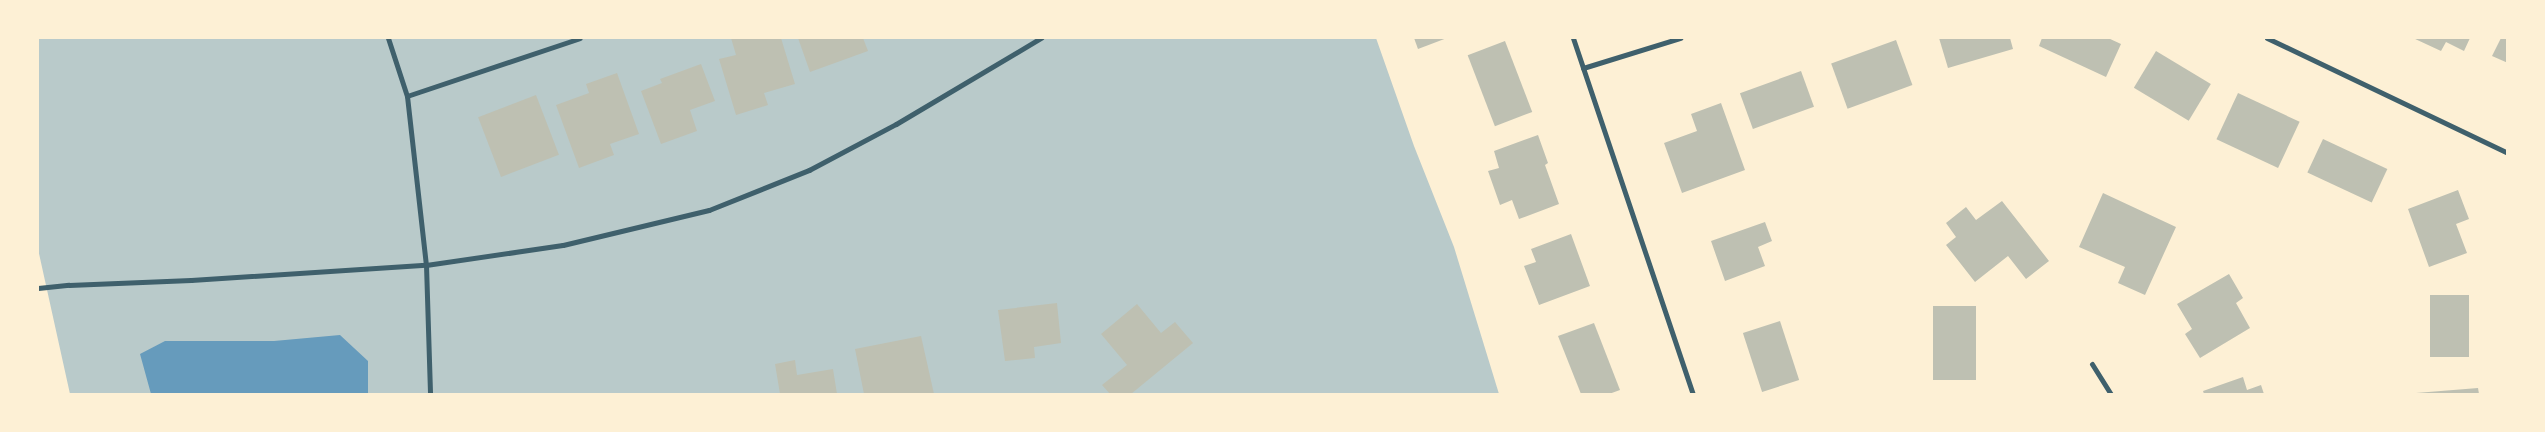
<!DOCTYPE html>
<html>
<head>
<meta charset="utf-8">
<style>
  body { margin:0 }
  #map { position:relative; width:2545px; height:432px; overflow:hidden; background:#fdf0d5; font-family:Poppins,sans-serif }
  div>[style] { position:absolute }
  .green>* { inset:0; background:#b9caca }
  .water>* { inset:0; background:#669bbc }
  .building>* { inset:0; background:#bec0b2; transform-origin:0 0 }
  .minor>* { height:5px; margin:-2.5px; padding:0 2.5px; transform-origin:2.5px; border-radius:2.5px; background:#3f606c }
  span { translate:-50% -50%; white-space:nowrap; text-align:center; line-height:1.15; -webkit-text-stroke:4.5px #fdf0d5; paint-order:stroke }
  .frame { position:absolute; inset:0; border:39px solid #fdf0d5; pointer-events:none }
</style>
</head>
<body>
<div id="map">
  <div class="green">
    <i style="clip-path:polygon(38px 38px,1376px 38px,1414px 146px,1454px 247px,1499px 394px,70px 394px,38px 249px)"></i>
  </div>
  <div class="water">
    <i style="clip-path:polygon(340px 335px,368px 361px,368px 394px,151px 394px,140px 354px,165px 341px,274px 341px)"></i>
  </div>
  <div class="building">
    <i style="clip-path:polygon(731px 38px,781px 38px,795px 84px,764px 93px,768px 105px,736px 115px,719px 59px,736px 55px)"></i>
    <i style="clip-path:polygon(798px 38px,863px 38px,868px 51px,810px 72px)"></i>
    <i style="clip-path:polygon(1414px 38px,1447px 38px,1418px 49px)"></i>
    <i style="clip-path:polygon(1939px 38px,2010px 38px,2013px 49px,1948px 68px)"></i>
    <i style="clip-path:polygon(2042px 38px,2108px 38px,2121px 44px,2106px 77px,2039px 46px)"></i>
    <i style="clip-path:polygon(2413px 38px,2470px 38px,2464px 51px,2446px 42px,2441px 51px)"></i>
    <i style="clip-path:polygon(2501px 38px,2508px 38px,2508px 63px,2492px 56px)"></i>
    <i style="left:1896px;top:40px;width:48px;height:69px;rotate:70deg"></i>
    <i style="left:1505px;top:41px;width:76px;height:40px;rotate:69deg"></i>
    <i style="left:2156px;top:51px;width:64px;height:43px;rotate:31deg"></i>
    <i style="clip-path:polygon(701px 64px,715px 101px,690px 110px,697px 131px,661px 144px,641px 91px,662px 83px,660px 79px)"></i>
    <i style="left:1801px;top:71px;width:38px;height:65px;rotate:70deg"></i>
    <i style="clip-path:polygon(617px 73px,639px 134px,610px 144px,614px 155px,579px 168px,556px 105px,589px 93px,586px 84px)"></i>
    <i style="left:2238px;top:93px;width:68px;height:51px;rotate:25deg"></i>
    <i style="left:536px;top:95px;width:64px;height:62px;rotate:69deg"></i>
    <i style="clip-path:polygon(1721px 103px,1745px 170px,1682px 193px,1664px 143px,1697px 131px,1691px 114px)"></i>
    <i style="clip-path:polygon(1538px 135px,1548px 163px,1545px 165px,1559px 204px,1519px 219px,1512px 200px,1500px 205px,1488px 171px,1499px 168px,1494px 151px)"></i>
    <i style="left:2323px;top:139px;width:71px;height:37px;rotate:25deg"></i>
    <i style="clip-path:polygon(2458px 190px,2469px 219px,2456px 224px,2467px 253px,2429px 267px,2408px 209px)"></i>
    <i style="clip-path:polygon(2103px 193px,2176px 227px,2145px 295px,2118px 283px,2125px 267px,2079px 247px)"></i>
    <i style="clip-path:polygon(2002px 201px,2049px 261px,2026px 279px,2008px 256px,1975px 282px,1946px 245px,1956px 237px,1946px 223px,1966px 207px,1976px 220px)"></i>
    <i style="clip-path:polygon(1765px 222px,1772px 241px,1758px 247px,1765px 266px,1725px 281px,1711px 241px)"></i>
    <i style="clip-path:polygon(1571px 234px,1590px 286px,1539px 305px,1524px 266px,1536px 262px,1531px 249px)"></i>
    <i style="clip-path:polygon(2229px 274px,2243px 298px,2236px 303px,2250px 328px,2200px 358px,2185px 334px,2192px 329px,2177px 304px)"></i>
    <i style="left:2430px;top:295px;width:39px;height:62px"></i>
    <i style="clip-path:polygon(1057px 303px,1061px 343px,1034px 347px,1035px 358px,1005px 361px,998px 310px)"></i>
    <i style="clip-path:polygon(1137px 304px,1161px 333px,1175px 322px,1193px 343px,1131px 394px,1110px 394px,1102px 385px,1127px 365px,1101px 334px)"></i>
    <i style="left:1933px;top:306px;width:43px;height:74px"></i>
    <i style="left:1780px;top:321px;width:62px;height:39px;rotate:72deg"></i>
    <i style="clip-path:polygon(1594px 323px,1620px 390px,1609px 394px,1581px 394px,1558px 336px)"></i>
    <i style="clip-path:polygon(921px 336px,934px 394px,864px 394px,855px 349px)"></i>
    <i style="clip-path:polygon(795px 360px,797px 375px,833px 369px,837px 394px,780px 394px,775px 364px)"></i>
    <i style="clip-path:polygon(2243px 377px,2247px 390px,2261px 385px,2264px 394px,2204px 394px,2203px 391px)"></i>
    <i style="clip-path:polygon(2478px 388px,2479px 394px,2416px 394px,2416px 393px)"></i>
  </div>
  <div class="minor">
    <i style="left:388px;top:38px;width:61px;rotate:71.9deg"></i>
    <i style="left:407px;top:96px;width:170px;rotate:83.6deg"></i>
    <i style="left:426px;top:265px;width:129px;rotate:88.2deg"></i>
    <i style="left:1573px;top:38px;width:376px;rotate:71.4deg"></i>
    <i style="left:2267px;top:38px;width:267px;rotate:25.5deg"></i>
    <i style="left:1583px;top:68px;width:102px;rotate:-17.2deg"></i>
    <i style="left:407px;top:96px;width:182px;rotate:-18.5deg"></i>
    <i style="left:38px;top:288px;width:31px;rotate:-6deg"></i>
    <i style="left:69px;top:285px;width:122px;rotate:-2.3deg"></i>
    <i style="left:191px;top:280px;width:235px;rotate:-3.7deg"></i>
    <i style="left:426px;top:265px;width:138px;rotate:-8.3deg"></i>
    <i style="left:563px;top:245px;width:150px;rotate:-13.5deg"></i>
    <i style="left:709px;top:210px;width:108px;rotate:-21.8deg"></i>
    <i style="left:809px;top:170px;width:98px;rotate:-27.9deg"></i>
    <i style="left:896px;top:124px;width:169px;rotate:-30.7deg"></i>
    <i style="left:2092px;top:364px;width:36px;rotate:58deg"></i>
  </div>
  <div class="frame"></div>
</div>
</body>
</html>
